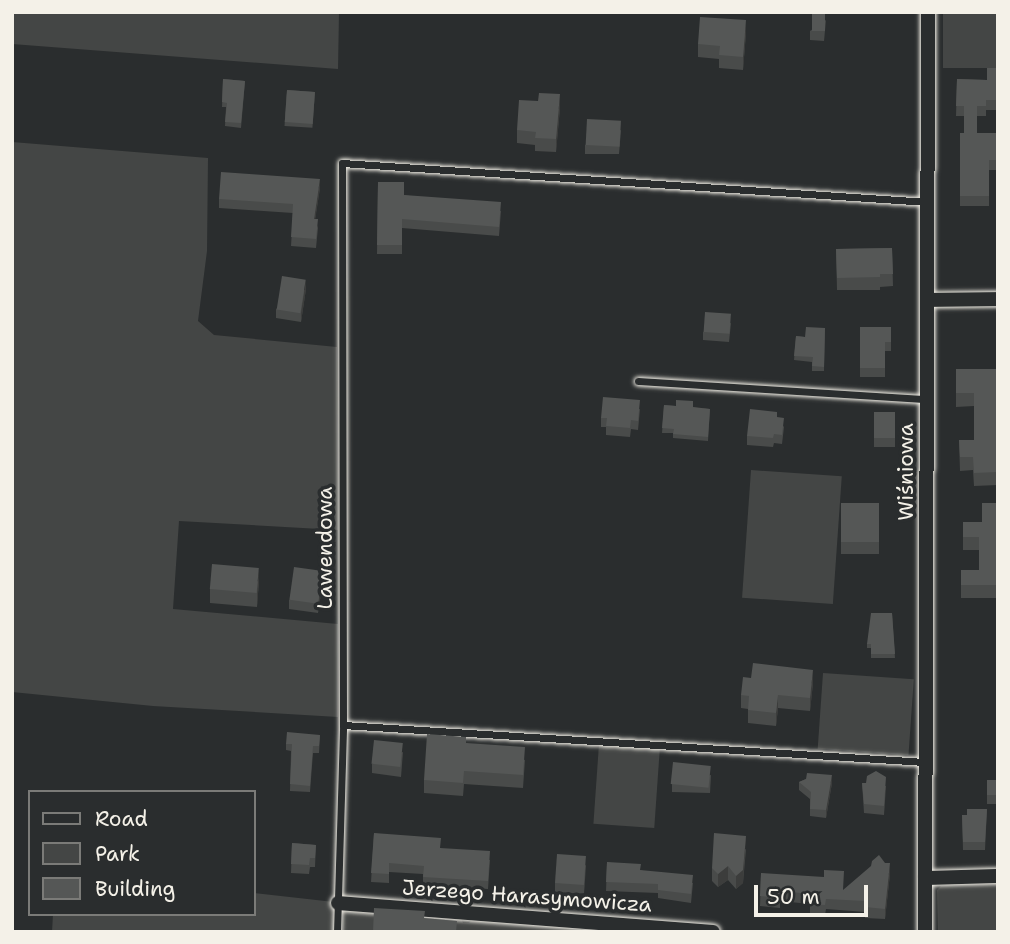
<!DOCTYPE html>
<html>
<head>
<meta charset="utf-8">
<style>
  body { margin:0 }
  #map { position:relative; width:1010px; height:944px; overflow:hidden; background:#2a2d2e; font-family:"Shantell Sans",sans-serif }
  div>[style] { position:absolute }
  .green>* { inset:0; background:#444645; transform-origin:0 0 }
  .roads { filter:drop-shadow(0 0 2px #f4f1e8) drop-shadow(0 0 2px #f4f1e8) }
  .service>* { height:7px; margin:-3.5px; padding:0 3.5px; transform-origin:3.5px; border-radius:3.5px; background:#2a2d2e }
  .minor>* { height:14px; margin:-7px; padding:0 7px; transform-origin:7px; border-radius:7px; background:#2a2d2e }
  .wall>* { inset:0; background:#494b4a; transform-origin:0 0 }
  .shaded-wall>* { inset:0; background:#3c3d3c }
  .building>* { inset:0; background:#555756; transform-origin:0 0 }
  span { translate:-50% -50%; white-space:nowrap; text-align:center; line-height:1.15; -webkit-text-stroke:7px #2a2d2e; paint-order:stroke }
  .street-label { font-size:21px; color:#f4f1e8 }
  .frame { position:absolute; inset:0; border:14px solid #f4f1e8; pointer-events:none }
  .legend { position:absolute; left:28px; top:790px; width:228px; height:126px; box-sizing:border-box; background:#2a2d2e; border:2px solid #7b7b78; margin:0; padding:9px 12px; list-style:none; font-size:21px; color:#f4f1e8 }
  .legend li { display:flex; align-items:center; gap:14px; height:35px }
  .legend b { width:35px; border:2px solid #7b7b78 }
  .scale { position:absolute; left:754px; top:885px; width:114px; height:32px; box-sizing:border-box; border:4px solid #f4f1e8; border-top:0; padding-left:9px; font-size:21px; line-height:24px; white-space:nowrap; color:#f4f1e8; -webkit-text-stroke:5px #2a2d2e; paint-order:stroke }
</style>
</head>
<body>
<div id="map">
  <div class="green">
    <i style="clip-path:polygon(12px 12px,339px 12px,338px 69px,12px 44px)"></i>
    <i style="left:943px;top:12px;width:55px;height:56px"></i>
    <i style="clip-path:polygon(12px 142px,208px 158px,207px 251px,198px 321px,214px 335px,337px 347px,338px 530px,179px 521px,173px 609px,338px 624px,338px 717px,153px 706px,12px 692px)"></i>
    <i style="left:751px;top:470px;width:91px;height:128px;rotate:4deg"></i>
    <i style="left:823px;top:673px;width:91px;height:76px;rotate:4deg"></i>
    <i style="left:599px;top:744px;width:61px;height:80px;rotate:4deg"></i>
    <i style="clip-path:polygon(957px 883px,998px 883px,998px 932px,938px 932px,937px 890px,941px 886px)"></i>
    <i style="clip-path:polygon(254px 893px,334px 902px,334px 932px,52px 932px,53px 914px,254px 914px)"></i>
    <i style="clip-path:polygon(347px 907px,460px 916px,463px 923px,469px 923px,474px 917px,576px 924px,583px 932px,343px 932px,343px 912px)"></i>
  </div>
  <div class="roads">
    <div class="service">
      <i style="left:638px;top:381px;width:290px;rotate:3.6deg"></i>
      <i style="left:343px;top:725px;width:583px;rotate:3.64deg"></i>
      <i style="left:337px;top:932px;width:207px;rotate:-88.3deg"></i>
      <i style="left:343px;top:725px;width:562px;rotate:-90.1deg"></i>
      <i style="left:342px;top:163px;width:587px;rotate:3.81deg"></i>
    </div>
    <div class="minor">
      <i style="left:929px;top:300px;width:69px;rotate:-0.8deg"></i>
      <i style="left:925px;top:878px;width:73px;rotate:-1.6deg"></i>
      <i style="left:338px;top:903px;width:376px;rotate:4.4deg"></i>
      <i style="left:925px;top:932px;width:920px;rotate:-89.81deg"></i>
    </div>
  </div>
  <div class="wall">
    <i style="clip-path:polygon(826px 20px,824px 41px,810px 40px,810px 31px)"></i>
    <i style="clip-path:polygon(746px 33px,743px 70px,719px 68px,719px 59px,698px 57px,698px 44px)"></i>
    <i style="clip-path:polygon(998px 68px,998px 110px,986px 110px,986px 116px,977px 116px,977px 133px,998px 133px,998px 170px,989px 170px,989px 206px,960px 206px,960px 133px,964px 133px,964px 116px,956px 116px,957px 79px,987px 80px)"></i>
    <i style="clip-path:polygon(223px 79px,245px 81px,241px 128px,225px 126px,226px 107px,222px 107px)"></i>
    <i style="left:287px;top:90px;width:28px;height:36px;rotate:4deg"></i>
    <i style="clip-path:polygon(560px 108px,556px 152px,535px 151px,535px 145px,517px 143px,517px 130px)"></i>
    <i style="clip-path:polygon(621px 130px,619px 154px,585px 154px,585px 145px)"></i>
    <i style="clip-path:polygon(378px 182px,404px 195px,501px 211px,499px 236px,402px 228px,402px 254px,377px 254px)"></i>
    <i style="clip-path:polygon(320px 188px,315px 219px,318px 228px,316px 248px,291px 246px,293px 213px,219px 208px,219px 199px)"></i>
    <i style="clip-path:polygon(892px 248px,893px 286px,880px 287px,880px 290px,837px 290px,836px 249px)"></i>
    <i style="clip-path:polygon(306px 289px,301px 322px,276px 318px,276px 309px)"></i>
    <i style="clip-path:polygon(731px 323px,729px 342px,703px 340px,703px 332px)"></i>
    <i style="clip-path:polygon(860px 327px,891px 327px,891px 351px,885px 351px,885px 377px,860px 377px)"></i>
    <i style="clip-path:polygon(825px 328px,824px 371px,812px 371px,812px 362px,794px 360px,796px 336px,805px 337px)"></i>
    <i style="clip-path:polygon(956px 369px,998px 369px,998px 407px,996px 407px,996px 439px,998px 439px,998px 485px,974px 486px,973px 470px,960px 471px,959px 440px,974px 440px,974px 406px,956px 407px)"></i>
    <i style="clip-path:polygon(664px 405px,710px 409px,708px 441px,673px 438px,673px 433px,662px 433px)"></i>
    <i style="clip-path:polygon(640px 409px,638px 430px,631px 429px,630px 437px,606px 435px,606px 427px,601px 427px,601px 418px)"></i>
    <i style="left:874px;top:412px;width:21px;height:35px"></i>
    <i style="clip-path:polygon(777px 417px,784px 427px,782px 444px,774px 443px,773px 447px,747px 445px,747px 436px)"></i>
    <i style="left:841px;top:503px;width:38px;height:51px"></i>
    <i style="clip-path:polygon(998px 503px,998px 598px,961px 598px,961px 570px,979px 570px,979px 550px,963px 550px,963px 522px,982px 522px)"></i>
    <i style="clip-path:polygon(323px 580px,318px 613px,289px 609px,289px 600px)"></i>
    <i style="clip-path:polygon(259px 581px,257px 607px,210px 603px,210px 589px)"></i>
    <i style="clip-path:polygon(892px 613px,895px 658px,871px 658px,871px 648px,867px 648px,867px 644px)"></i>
    <i style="clip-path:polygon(813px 683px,810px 711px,778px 708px,776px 726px,748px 723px,748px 709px,741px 708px,741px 695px)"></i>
    <i style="clip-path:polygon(320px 735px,319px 753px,313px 753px,310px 792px,290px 791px,291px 751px,286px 750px,286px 744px)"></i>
    <i style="clip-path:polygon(466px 743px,525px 760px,523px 788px,464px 784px,463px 796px,424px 793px,424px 780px)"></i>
    <i style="clip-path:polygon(403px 752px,401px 777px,372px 773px,372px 764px)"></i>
    <i style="clip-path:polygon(711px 775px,710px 793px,672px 792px,672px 784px)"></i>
    <i style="clip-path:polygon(806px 779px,832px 783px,826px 818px,810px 816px,810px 799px,799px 790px,799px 782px)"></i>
    <i style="left:987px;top:780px;width:11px;height:24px"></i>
    <i style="clip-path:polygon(862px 783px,886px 786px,884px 815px,864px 813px)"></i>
    <i style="clip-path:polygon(987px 809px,985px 850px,963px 850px,962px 815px,967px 815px)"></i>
    <i style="clip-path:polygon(374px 833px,490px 860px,488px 889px,423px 885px,423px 874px,389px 872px,389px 883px,371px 882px)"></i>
    <i style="clip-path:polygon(292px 843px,316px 845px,315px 867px,310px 867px,309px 874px,291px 873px)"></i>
    <i style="clip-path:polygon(746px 849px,743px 883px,736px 889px,728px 880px,718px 887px,712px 881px,712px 868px)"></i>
    <i style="clip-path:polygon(607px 862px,693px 883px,691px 903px,658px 898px,658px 893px,606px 891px)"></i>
    <i style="clip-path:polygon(586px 865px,584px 894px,555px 892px,555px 883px)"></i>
    <i style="clip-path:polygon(761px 873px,844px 890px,890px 874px,885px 919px,865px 918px,865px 912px,826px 909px,825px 915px,810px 914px,810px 904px,780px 901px,780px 908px,760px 906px)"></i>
  </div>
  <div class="shaded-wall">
    <i style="clip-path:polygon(746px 20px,746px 33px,743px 70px,743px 57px)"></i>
    <i style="clip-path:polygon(560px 94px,560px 108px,556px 152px,556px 139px)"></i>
    <i style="clip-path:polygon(320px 179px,320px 188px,314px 228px,314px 219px)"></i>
    <i style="clip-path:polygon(306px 280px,306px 289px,301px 322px,301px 313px)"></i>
    <i style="clip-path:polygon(259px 568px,259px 581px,257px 607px,257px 594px)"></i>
    <i style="clip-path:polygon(323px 571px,323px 580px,318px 613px,318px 604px)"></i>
    <i style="clip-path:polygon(813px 670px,813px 683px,810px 711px,810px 698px)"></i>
    <i style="clip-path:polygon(778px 695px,778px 708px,776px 726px,776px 713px)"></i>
    <i style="clip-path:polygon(832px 775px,832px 783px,826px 818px,826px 810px)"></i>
    <i style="clip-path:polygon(746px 836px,743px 883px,736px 889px,736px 876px)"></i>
    <i style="clip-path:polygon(890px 863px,890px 874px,885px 919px,885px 909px)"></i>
    <i style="clip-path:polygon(728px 866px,728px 880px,718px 887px,718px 874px)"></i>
  </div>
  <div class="building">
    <i style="left:812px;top:12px;width:13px;height:19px"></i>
    <i style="clip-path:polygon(700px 17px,746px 20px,743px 57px,719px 55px,720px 46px,698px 44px)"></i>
    <i style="clip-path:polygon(987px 68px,998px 68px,998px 100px,986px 100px,986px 106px,977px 106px,977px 133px,998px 133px,998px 160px,989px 160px,989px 196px,960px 196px,960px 133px,964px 133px,964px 106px,956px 106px,957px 79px,987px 80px)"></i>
    <i style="clip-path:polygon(223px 79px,245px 81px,241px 123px,225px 122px,227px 103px,222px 102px)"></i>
    <i style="left:287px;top:90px;width:28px;height:32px;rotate:4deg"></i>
    <i style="clip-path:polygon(539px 93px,560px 94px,556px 139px,535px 138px,536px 132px,517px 130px,519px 100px,538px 101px)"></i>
    <i style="left:587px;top:119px;width:34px;height:26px;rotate:3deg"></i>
    <i style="clip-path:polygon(221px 172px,320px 179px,314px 219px,318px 219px,316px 239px,291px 237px,293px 204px,219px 199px)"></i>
    <i style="clip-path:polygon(378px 182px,404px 182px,404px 195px,501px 202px,499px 227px,402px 219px,402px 245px,377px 245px)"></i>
    <i style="clip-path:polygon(892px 248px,893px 274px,880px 274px,880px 277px,837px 278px,836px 249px)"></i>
    <i style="left:282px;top:276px;width:24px;height:34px;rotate:9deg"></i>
    <i style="left:705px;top:312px;width:26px;height:20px;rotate:4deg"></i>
    <i style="clip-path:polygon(806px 327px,825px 328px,824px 367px,812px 366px,813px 357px,794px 356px,796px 336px,805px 337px)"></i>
    <i style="clip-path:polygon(860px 327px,891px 327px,891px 342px,885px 342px,885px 368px,860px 368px)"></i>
    <i style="clip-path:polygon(956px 369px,998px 369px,998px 394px,996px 394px,996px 439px,998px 439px,998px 472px,974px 473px,973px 457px,960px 457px,959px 440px,974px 440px,974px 393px,956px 393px)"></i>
    <i style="clip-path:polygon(603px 397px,640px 400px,638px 421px,631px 420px,630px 428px,606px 426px,607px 418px,601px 418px)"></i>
    <i style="clip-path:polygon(676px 400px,693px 401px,693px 407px,710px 409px,708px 437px,673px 434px,674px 429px,662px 428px,664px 405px,676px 406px)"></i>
    <i style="clip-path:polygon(750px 409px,777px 412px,777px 417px,784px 418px,782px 435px,774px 434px,773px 438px,747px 436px)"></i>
    <i style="left:874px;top:412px;width:21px;height:26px"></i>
    <i style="left:841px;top:503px;width:38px;height:39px"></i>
    <i style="clip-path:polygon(982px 503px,998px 503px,998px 585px,961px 585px,961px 570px,979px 570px,979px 537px,963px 537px,963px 522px,982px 522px)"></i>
    <i style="left:212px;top:564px;width:47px;height:25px;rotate:5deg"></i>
    <i style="left:294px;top:567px;width:29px;height:33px;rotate:8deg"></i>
    <i style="clip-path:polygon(871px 613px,892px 613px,895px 654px,871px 654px,871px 644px,867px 644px)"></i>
    <i style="clip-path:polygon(753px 663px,813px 670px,810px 698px,778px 695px,776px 713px,748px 710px,749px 696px,741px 695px,743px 677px,751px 678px)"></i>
    <i style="clip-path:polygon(287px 732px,320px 735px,319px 746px,313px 746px,310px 786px,290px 784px,292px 744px,286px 744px)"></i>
    <i style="clip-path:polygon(427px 734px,466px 737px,466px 743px,525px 747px,523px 775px,464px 771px,463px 783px,424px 780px)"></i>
    <i style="left:374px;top:740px;width:29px;height:24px;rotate:6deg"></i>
    <i style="left:673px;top:762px;width:38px;height:22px;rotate:6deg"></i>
    <i style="clip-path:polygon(876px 771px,886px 777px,884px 806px,864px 804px,862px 783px,866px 783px,867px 776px)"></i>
    <i style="clip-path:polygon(807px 773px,832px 775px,826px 810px,810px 809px,811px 792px,799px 782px,806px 779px)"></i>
    <i style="left:987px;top:780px;width:11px;height:15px"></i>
    <i style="clip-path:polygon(967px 809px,987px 809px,985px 842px,963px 842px,962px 815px,967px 815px)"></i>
    <i style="clip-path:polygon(374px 833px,441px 838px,440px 848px,490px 851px,488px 881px,423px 877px,424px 866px,389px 863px,389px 874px,371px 873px)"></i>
    <i style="clip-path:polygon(714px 833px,746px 836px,743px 870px,736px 876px,728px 866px,718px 874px,712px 868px)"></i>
    <i style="clip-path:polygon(292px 843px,316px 845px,315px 858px,310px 858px,309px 865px,291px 864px)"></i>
    <i style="left:557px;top:854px;width:29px;height:29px;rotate:4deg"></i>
    <i style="clip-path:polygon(879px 855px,885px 863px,890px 863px,885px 909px,865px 907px,865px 901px,826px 899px,825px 905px,810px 904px,811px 894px,780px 891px,780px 898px,760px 896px,761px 873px,824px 877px,824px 870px,844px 871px,843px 890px,871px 866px,872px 861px)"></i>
    <i style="clip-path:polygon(607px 862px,641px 864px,640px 870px,693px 875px,691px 894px,658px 890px,658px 884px,606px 882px)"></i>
    <i style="clip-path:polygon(374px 908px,425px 911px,424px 918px,457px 921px,456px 932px,423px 930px,423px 932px,373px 932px)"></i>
  </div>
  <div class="street-label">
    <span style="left:906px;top:472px;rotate:-90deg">Wiśniowa</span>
    <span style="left:325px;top:548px;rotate:-90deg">Lawendowa</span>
    <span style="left:527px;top:896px;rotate:4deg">Jerzego Harasymowicza</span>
  </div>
  <div class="frame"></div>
  <ul class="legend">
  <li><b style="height:9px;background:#2a2d2e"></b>Road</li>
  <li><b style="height:19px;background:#444645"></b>Park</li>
  <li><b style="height:19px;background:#555756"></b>Building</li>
  </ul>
  <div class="scale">50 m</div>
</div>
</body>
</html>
